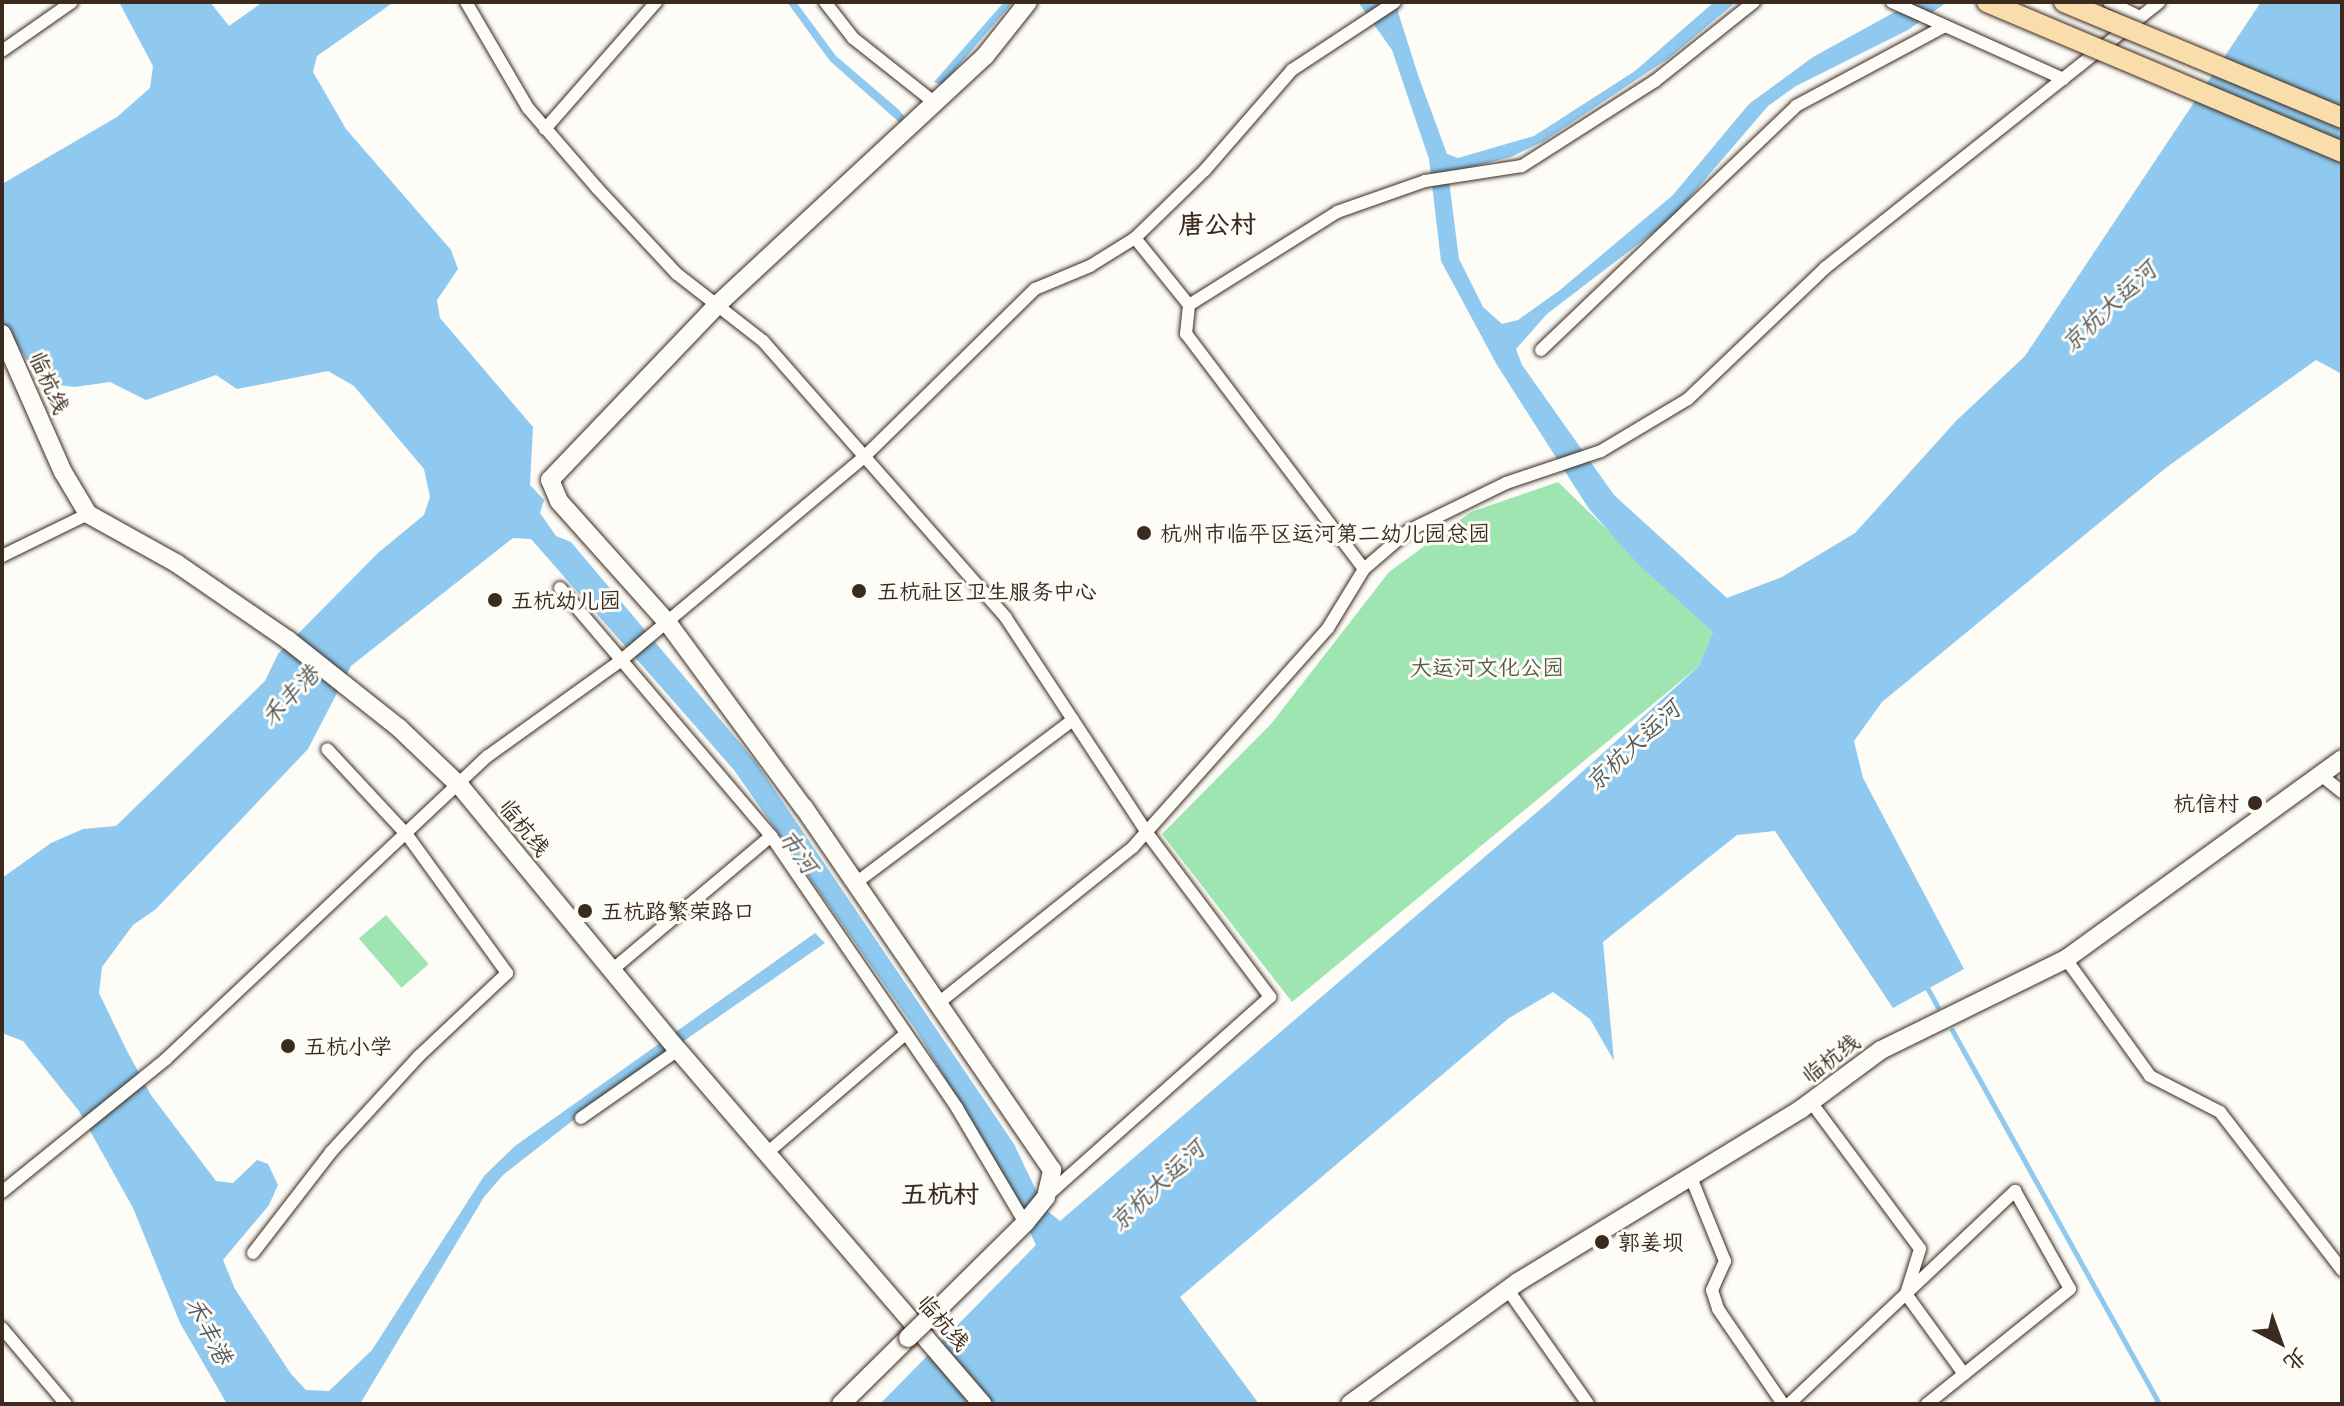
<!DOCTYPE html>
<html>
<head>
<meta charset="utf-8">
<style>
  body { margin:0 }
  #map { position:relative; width:2344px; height:1406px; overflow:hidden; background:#fdfcf7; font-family:Mali,"LXGW WenKai TC",sans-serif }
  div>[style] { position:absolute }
  .green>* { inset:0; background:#9ee5b2; transform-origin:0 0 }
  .water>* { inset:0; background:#8fc9ef }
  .stream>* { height:5px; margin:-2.5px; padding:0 2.5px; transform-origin:2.5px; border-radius:2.5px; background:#8fc9ef }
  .roads { filter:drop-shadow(0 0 2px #3b2a1e) drop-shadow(0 0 2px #3b2a1e) }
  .street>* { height:12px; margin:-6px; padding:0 6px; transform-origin:6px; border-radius:6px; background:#fdfcf7 }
  .secondary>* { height:18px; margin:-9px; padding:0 9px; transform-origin:9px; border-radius:9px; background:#fdfcf7 }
  .bridges { filter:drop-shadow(0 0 2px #3b2a1e) drop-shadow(0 0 2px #3b2a1e) }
  .secondary-bridge>* { height:18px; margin:-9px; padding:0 9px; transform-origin:9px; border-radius:9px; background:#fdfcf7 }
  .primary-bridge>* { height:20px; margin:-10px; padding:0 10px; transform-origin:10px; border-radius:10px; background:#f9ddab }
  .dots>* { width:22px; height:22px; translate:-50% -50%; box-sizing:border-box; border:4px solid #fdfcf7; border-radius:50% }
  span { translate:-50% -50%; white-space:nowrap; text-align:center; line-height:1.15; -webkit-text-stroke:6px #fdfcf7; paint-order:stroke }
  .street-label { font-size:22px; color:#3b2a1e }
  .poi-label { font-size:22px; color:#3b2a1e }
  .left { translate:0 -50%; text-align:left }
  .right { translate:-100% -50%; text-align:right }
  .park-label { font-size:22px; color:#545943 }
  .water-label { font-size:24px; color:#545a5d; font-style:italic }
  .quarter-label { font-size:26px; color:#3b2a1e; font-weight:700 }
  .frame { position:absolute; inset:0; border:4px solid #3b2a1e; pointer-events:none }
  .north { position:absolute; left:2240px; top:1302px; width:80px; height:80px; -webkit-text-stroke:6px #fdfcf7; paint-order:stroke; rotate:139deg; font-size:22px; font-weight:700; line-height:32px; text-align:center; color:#3b2a1e }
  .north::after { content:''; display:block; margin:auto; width:28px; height:36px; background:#3b2a1e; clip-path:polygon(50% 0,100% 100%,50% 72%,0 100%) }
</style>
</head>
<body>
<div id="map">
  <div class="green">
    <i style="clip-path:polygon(1558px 482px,1713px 632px,1699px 666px,1292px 1002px,1162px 834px,1271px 724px,1389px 572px,1471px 512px)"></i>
    <i style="left:386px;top:915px;width:65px;height:36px;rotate:49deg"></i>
  </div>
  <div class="water">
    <i style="clip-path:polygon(119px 2px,210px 2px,229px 26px,263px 2px,394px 2px,317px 56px,313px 72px,346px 129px,451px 250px,458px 269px,437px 300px,440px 318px,533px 427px,530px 485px,544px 500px,540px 513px,556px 536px,571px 542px,755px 761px,1014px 1144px,1045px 1209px,1060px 1221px,1550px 801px,1699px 666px,1713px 632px,1637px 563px,1589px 509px,1497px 365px,1441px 261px,1429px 159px,1392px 50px,1358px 2px,1401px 2px,1398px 12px,1418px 75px,1447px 154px,1458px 158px,1534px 136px,1635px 71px,1714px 2px,1736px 2px,1669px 58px,1544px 141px,1511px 157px,1448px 173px,1459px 259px,1483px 307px,1502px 324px,1518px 320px,1560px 290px,1673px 195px,1749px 104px,1813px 57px,1913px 2px,1947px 2px,1908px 30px,1796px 86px,1768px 106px,1671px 219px,1547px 314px,1516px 349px,1522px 365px,1614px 495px,1727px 598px,1782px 577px,1855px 533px,1956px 421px,2025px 356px,2261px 2px,2342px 2px,2342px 374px,2316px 360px,2167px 467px,1882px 702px,1854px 741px,1863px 778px,1964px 969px,1893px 1008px,1775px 831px,1737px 835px,1603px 942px,1614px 1061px,1590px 1019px,1553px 992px,1509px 1018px,1180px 1297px,1259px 1404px,880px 1404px,1036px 1245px,1003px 1175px,916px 1030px,734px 770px,531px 539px,513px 538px,351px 666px,308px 749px,156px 909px,133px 925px,102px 967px,99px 993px,127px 1051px,151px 1095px,216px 1181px,233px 1183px,257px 1160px,268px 1164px,278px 1185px,269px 1205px,223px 1260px,235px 1289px,291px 1374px,306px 1390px,329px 1391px,372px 1350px,484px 1176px,515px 1146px,815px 933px,825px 943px,603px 1097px,503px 1175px,484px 1197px,360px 1404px,227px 1404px,180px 1323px,133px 1208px,79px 1111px,23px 1041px,2px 1033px,2px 878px,51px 843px,83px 829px,116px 826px,265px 681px,278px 654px,378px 553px,424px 515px,430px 497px,424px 469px,354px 386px,328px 371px,237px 389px,216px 375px,146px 400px,110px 382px,75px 387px,41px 383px,12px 336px,2px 338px,2px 184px,117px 117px,150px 88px,153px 66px)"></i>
    <i style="clip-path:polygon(787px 2px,796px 2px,836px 56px,898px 109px,905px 117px,900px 123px,830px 61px)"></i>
    <i style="clip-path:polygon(1004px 2px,1013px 2px,942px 85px,934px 82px)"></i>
  </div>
  <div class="stream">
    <i style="left:1925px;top:984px;width:26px;rotate:61deg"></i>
    <i style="left:1952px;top:1030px;width:427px;rotate:61deg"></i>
  </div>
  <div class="roads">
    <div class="street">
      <i style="left:466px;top:2px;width:123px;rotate:59.7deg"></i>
      <i style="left:528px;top:108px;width:106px;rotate:49.2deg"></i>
      <i style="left:597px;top:188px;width:117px;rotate:47.1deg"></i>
      <i style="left:677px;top:274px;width:109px;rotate:37.9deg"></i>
      <i style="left:763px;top:341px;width:368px;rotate:48.7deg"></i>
      <i style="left:1006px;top:618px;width:257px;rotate:56.7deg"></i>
      <i style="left:1147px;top:833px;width:205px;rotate:53.1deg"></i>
      <i style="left:1270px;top:997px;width:299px;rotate:138.3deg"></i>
      <i style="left:825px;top:2px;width:46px;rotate:52.1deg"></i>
      <i style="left:853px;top:38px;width:105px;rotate:38.4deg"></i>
      <i style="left:1892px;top:2px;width:188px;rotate:24.2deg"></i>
      <i style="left:2109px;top:2px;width:34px;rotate:26deg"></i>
      <i style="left:2px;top:51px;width:85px;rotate:-35deg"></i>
      <i style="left:545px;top:129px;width:169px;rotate:-48.8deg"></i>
      <i style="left:1135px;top:238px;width:98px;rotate:-44.2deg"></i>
      <i style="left:1205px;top:170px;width:133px;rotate:-49deg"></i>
      <i style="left:1292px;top:70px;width:123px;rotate:-33.4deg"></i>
      <i style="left:1541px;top:350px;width:353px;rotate:-43.7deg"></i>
      <i style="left:1796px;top:106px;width:169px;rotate:-28.2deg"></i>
      <i style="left:2px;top:556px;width:96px;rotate:-26deg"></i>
      <i style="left:1364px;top:569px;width:295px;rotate:-127.1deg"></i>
      <i style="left:1186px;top:334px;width:29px;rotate:-84deg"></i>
      <i style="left:1189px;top:305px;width:175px;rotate:-32.1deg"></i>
      <i style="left:1337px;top:212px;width:93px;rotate:-19.4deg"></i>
      <i style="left:1425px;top:181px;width:98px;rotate:-8.8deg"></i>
      <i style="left:1522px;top:166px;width:158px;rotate:-32.6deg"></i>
      <i style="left:1655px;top:81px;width:127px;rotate:-38.6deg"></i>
      <i style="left:560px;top:588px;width:326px;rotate:49.6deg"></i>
      <i style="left:771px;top:836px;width:330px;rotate:55.6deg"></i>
      <i style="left:957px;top:1108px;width:134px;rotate:59.4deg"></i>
      <i style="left:2321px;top:775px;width:27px;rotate:39deg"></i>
      <i style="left:857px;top:882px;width:270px;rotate:-36.9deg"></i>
      <i style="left:2066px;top:959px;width:144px;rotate:54.3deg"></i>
      <i style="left:2150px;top:1076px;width:79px;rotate:27.2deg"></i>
      <i style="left:2220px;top:1112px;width:200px;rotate:52.3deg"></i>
      <i style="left:612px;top:970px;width:208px;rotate:-40.1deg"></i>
      <i style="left:941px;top:1001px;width:246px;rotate:-38.7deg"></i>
      <i style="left:1133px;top:847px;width:293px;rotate:-48.3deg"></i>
      <i style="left:1328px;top:628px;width:69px;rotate:-58.6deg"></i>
      <i style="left:1364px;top:569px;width:58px;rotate:-40.8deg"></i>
      <i style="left:1408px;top:531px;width:109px;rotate:-26.1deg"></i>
      <i style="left:1506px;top:483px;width:100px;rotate:-18.6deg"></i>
      <i style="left:1601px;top:451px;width:101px;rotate:-30.9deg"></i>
      <i style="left:1688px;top:399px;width:190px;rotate:-43.7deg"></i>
      <i style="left:1825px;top:268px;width:427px;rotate:-38.5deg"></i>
      <i style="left:1811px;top:1102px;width:183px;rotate:53.4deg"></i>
      <i style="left:1920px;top:1249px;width:47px;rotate:107.3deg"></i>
      <i style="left:1906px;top:1294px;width:99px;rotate:54.1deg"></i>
      <i style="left:581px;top:1118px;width:118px;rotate:-35deg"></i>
      <i style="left:767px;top:1153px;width:181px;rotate:-40.7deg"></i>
      <i style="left:1690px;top:1175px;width:93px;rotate:67.9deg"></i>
      <i style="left:1725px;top:1261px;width:32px;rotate:114deg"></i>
      <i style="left:1712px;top:1290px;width:20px;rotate:72deg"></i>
      <i style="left:1718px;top:1309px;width:115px;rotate:55.6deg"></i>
      <i style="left:2px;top:1192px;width:211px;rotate:-39deg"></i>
      <i style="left:166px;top:1059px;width:442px;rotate:-43.3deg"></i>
      <i style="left:488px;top:756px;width:161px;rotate:-35.7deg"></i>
      <i style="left:619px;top:662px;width:318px;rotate:-39.9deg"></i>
      <i style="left:863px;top:458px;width:241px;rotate:-44.5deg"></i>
      <i style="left:1035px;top:289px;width:60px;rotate:-22.7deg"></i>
      <i style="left:1090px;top:266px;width:53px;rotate:-31.9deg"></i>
      <i style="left:1135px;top:238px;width:86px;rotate:51.1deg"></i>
      <i style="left:253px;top:1253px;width:128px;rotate:-52.3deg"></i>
      <i style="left:331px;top:1152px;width:130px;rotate:-47.5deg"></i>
      <i style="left:419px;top:1056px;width:121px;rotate:-43.3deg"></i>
      <i style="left:507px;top:973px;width:170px;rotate:-125.9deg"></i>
      <i style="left:407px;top:835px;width:117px;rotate:-132.9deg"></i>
      <i style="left:1508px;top:1290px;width:139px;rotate:54.9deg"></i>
      <i style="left:2px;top:1328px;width:99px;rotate:49.9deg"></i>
      <i style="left:1789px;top:1404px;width:311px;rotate:-43.3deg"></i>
      <i style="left:2015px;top:1191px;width:112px;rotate:60.7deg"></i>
      <i style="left:2070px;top:1289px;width:184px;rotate:141.2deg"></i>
    </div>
    <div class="secondary">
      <i style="left:2px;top:334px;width:151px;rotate:66.2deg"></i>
      <i style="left:63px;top:472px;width:49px;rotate:59.2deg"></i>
      <i style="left:88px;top:514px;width:101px;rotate:29.1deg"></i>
      <i style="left:176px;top:563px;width:136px;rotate:34.5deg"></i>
      <i style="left:288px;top:640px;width:142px;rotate:38.4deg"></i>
      <i style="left:399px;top:728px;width:84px;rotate:43.6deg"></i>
      <i style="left:460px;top:786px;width:342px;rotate:50.5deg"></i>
      <i style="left:678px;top:1050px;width:467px;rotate:49.3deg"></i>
      <i style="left:928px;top:1319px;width:136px;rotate:-44.7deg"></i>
      <i style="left:1025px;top:1223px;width:33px;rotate:-51deg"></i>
      <i style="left:1046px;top:1197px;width:28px;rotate:-77deg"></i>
      <i style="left:1052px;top:1170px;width:440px;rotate:-124.4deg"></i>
      <i style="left:803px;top:807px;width:230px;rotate:-126.3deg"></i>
      <i style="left:667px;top:622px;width:162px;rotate:-131.8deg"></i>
      <i style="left:559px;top:501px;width:23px;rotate:-113deg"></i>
      <i style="left:550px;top:480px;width:242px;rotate:-46.3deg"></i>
      <i style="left:717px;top:305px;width:366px;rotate:-42.9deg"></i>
      <i style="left:985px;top:56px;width:69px;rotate:-51.5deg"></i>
      <i style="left:841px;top:1404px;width:94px;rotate:-44.6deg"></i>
      <i style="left:1350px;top:1404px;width:208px;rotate:-36deg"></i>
      <i style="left:1518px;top:1282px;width:330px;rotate:-31.4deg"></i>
      <i style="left:1800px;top:1110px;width:101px;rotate:-36.5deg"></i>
      <i style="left:1881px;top:1050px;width:206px;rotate:-26.2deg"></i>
      <i style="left:2066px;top:959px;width:341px;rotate:-35.9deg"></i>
    </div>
  </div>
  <div class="bridges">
    <div class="secondary-bridge">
      <i style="left:908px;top:1338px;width:28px;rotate:-44deg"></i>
    </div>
    <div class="primary-bridge">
      <i style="left:1987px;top:2px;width:385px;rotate:22.9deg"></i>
      <i style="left:2064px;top:2px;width:301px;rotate:22.6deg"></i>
    </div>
  </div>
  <div class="dots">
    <i style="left:1144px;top:533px;background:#3b2a1e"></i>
    <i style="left:859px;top:591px;background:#3b2a1e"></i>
    <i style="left:495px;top:600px;background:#3b2a1e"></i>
    <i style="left:2255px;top:803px;background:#3b2a1e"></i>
    <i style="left:585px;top:911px;background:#3b2a1e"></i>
    <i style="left:288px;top:1046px;background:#3b2a1e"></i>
    <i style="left:1602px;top:1242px;background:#3b2a1e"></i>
  </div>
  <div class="street-label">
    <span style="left:50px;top:382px;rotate:66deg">临杭线</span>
    <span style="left:525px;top:827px;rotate:51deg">临杭线</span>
    <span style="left:1830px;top:1058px;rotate:-37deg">临杭线</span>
    <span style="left:944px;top:1322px;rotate:49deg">临杭线</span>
  </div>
  <div class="poi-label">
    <span class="left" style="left:1160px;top:533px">杭州市临平区运河第二幼儿园总园</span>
    <span class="left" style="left:877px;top:591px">五杭社区卫生服务中心</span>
    <span class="left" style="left:511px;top:600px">五杭幼儿园</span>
    <span class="right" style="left:2239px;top:803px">杭信村</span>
    <span class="left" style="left:601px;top:911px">五杭路繁荣路口</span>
    <span class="left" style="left:304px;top:1046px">五杭小学</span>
    <span class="left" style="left:1618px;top:1242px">郭姜坝</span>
  </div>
  <div class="park-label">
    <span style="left:1487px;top:667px">大运河文化公园</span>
  </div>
  <div class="water-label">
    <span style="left:2108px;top:306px;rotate:-43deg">京杭大运河</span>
    <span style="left:289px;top:695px;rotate:-46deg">禾丰港</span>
    <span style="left:1632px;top:745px;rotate:-43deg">京杭大运河</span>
    <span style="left:799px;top:851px;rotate:54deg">市河</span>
    <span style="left:1156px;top:1185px;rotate:-43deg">京杭大运河</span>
    <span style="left:210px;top:1330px;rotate:63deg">禾丰港</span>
  </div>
  <div class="quarter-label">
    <span style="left:1217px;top:224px">唐公村</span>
    <span style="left:940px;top:1194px">五杭村</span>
  </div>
  <div class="frame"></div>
  <div class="north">北</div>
</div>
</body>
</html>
